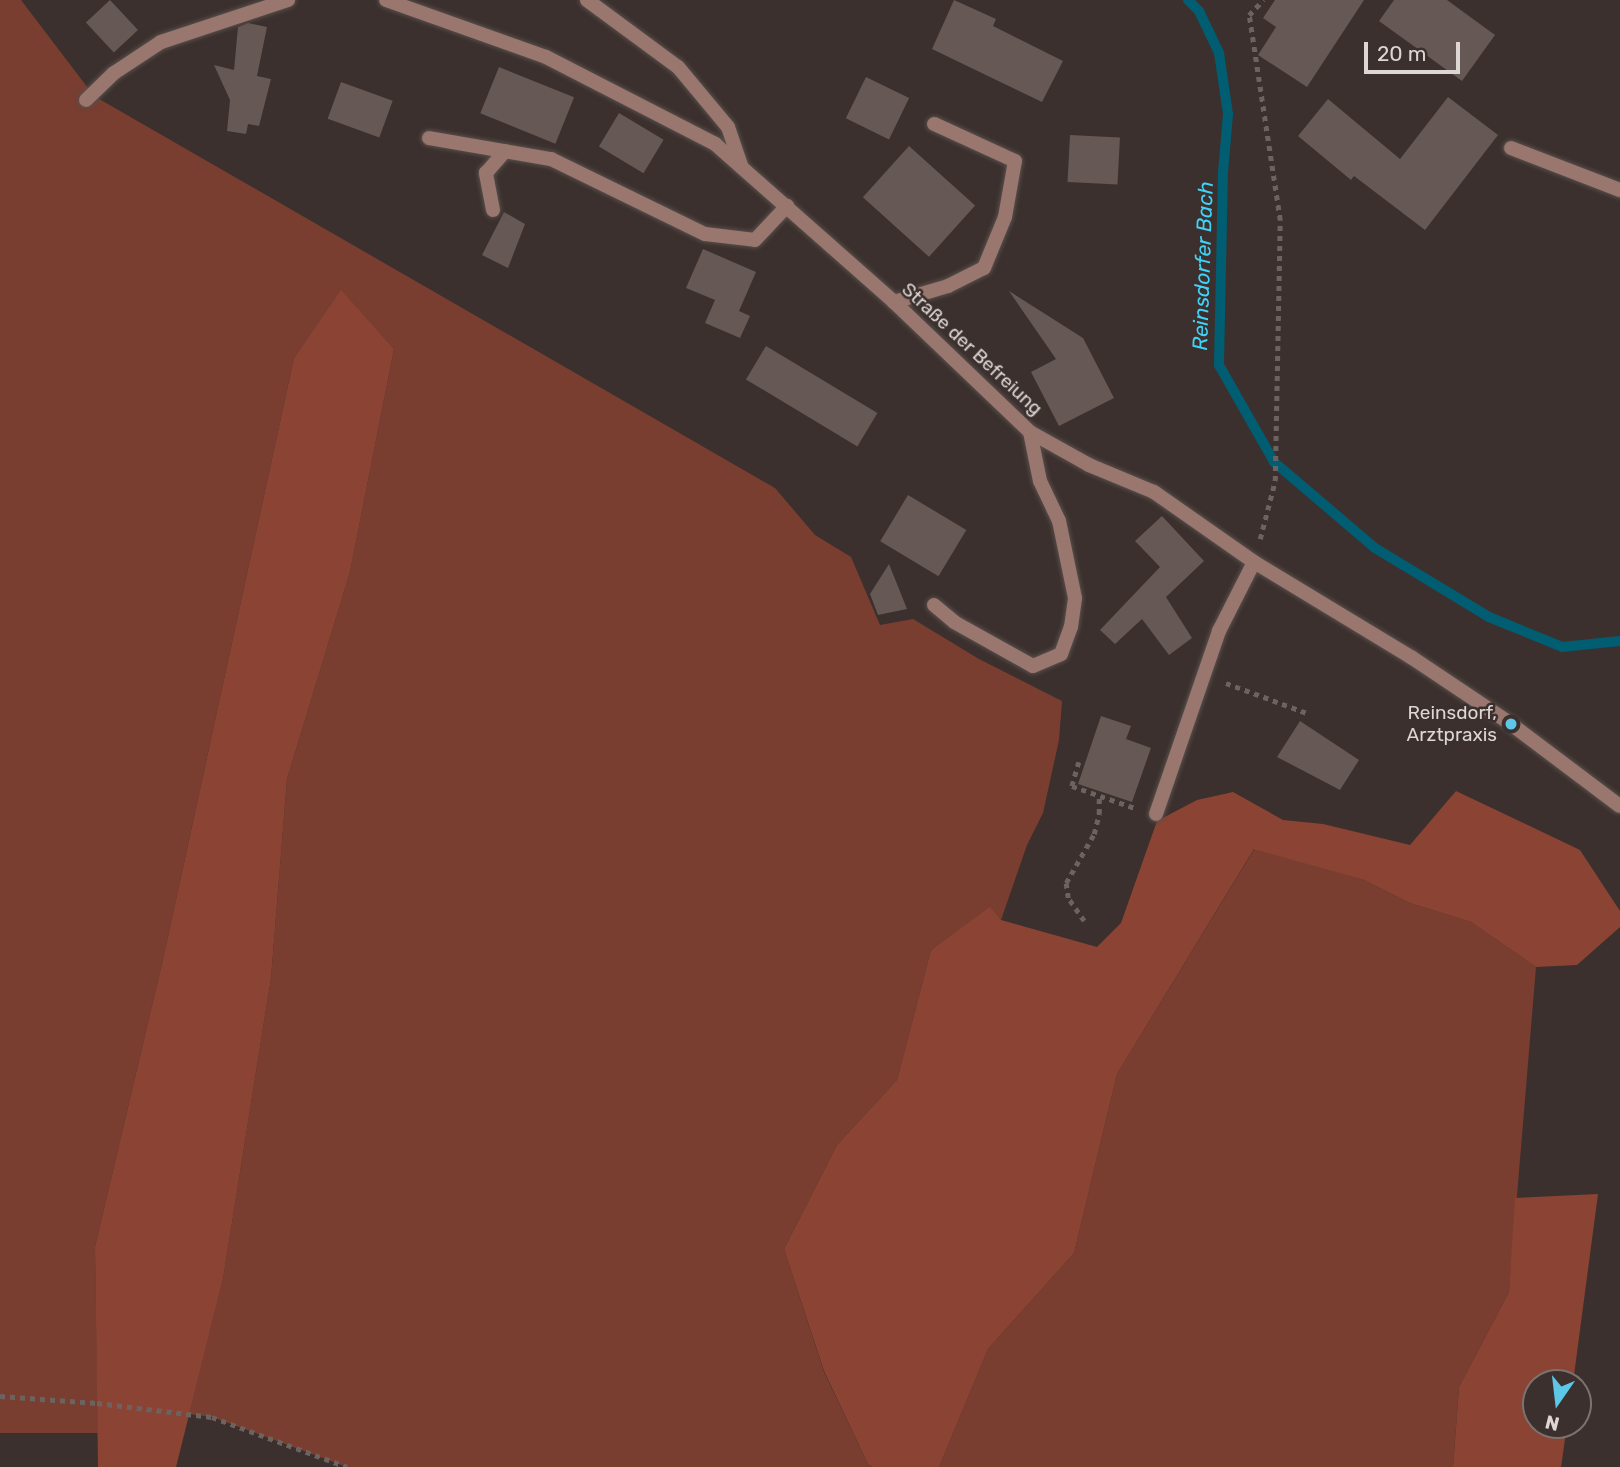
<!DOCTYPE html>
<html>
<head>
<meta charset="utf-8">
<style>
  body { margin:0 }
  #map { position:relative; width:1620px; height:1467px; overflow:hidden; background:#3b302d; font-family:Rubik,sans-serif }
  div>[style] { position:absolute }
  .green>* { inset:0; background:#793e30 }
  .forest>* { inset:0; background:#8b4433 }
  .stream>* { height:10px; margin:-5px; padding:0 5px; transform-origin:5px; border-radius:5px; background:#005d72 }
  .building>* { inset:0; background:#655855; transform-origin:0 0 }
  .path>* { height:4.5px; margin-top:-2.25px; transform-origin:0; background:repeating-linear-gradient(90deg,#6c625f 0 5px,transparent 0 10px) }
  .roads { filter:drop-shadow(0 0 2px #584e4b) drop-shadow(0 0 2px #584e4b) }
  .service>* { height:14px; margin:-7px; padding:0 7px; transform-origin:7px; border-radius:7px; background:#99776e }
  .minor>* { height:14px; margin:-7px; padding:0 7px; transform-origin:7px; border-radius:7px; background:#99776e }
  .dots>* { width:19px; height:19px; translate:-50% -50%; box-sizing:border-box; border:4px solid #3b302d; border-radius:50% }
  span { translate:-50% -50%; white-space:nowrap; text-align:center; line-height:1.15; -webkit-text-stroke:5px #3b302d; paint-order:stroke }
  .street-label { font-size:19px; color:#ded6d4 }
  .poi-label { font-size:19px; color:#ded6d4 }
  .right { translate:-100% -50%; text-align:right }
  .water-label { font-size:21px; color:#40d3fa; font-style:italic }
  .north { position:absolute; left:1522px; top:1369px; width:70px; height:70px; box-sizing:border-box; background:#3b302d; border:2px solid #7c7270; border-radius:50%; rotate:194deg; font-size:19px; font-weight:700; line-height:28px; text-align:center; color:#ded6d4 }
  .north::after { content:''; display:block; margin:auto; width:24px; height:32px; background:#5cc7e7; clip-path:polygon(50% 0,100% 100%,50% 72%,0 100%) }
  .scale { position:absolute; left:1364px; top:42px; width:96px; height:32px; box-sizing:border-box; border:4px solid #ded6d4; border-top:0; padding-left:9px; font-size:21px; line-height:24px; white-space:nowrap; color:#ded6d4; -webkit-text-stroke:5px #3b302d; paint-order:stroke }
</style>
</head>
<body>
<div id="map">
  <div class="green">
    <i style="clip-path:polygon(0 0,21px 0,94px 96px,775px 488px,815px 535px,851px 557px,880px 625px,913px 619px,979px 659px,1062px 701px,1059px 740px,1043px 813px,1027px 845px,1001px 920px,990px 908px,931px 950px,897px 1080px,837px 1145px,784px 1249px,824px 1372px,868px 1464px,873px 1467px,347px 1467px,212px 1417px,189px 1414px,223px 1279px,271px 978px,287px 779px,350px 572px,394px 349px,341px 291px,294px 358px,164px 955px,95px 1247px,98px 1433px,0 1433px)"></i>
    <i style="clip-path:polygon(1255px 848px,1364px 880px,1410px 903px,1471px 922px,1536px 967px,1509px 1292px,1459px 1387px,1453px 1467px,939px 1467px,988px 1349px,1074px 1253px,1117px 1074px)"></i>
  </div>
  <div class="forest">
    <i style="clip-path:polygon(341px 290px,394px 349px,350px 572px,287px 779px,271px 978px,223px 1279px,176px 1467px,98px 1467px,95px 1247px,164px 955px,294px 358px)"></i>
    <i style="clip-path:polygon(1456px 791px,1580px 850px,1620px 911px,1620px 927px,1577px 965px,1536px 967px,1471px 922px,1410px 903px,1364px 880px,1254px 849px,1117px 1074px,1074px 1253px,988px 1349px,939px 1467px,873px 1467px,868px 1464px,824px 1371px,784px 1249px,837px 1145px,897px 1080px,931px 950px,990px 907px,1001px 920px,1097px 947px,1121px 923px,1157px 821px,1197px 800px,1233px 792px,1283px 820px,1323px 824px,1410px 845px)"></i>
    <i style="clip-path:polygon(1598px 1194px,1573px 1383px,1536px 1383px,1536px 1425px,1567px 1425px,1561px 1467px,1453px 1467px,1459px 1387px,1509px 1292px,1515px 1198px)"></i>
  </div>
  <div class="stream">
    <i style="left:1188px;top:0;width:16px;rotate:45deg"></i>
    <i style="left:1199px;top:11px;width:47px;rotate:64.5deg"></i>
    <i style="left:1219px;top:53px;width:62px;rotate:81.6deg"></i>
    <i style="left:1228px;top:114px;width:58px;rotate:94.9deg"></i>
    <i style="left:1223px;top:172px;width:193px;rotate:91.2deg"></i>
    <i style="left:1219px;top:365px;width:112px;rotate:60.4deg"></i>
    <i style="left:1274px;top:462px;width:133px;rotate:40.4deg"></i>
    <i style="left:1375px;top:548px;width:133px;rotate:31.2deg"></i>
    <i style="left:1489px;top:617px;width:79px;rotate:22.3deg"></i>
    <i style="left:1562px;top:647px;width:58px;rotate:-5.9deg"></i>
  </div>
  <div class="building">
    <i style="left:110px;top:0;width:41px;height:33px;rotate:47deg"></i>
    <i style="clip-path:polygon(954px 0,996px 19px,993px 26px,1063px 61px,1042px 102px,932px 49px)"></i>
    <i style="clip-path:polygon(1275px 0,1364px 0,1307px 87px,1258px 55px,1276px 27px,1263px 18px)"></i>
    <i style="clip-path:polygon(1394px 0,1447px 0,1495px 35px,1462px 81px,1379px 21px)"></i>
    <i style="clip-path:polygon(248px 23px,267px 27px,257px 76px,271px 79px,259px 126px,248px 124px,246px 134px,227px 131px,230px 100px,214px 65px,234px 70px,238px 27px)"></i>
    <i style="left:499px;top:67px;width:81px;height:50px;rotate:22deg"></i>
    <i style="left:866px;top:77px;width:48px;height:46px;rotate:26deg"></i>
    <i style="left:341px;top:82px;width:55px;height:39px;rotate:20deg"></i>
    <i style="clip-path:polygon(1448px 97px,1498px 135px,1425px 230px,1354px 176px,1351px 180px,1298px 136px,1328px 99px,1400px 159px)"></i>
    <i style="left:619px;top:113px;width:52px;height:39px;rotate:31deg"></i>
    <i style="left:1070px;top:135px;width:50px;height:47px;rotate:3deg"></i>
    <i style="left:909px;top:146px;width:89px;height:69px;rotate:42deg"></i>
    <i style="clip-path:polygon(504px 212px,525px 224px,508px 268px,482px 255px)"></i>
    <i style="clip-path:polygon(703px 249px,756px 272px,739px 311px,750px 316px,740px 338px,705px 323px,715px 300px,686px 288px)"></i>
    <i style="clip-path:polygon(1009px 291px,1083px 338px,1114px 398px,1059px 426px,1031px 372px,1056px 359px)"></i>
    <i style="left:766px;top:346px;width:130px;height:39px;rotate:31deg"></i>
    <i style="left:908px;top:495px;width:68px;height:54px;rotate:31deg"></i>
    <i style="clip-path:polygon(1162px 516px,1204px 561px,1166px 597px,1192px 638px,1169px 655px,1142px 619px,1115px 644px,1100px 630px,1160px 567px,1135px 541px)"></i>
    <i style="clip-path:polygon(889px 564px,907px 609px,878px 615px,870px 594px)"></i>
    <i style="clip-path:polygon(1101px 716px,1131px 726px,1126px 739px,1151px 748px,1132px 802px,1078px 784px)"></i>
    <i style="clip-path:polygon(1300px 721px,1359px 760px,1340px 790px,1277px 757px)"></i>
  </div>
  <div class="path">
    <i style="left:1260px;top:539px;width:60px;rotate:-75.5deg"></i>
    <i style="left:1275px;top:481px;width:261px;rotate:-88.9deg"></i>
    <i style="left:1280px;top:220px;width:207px;rotate:-98.6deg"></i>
    <i style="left:1249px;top:15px;width:21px;rotate:-47deg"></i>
    <i style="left:1226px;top:683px;width:86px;rotate:20.3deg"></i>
    <i style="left:1079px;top:762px;width:25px;rotate:106deg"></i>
    <i style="left:1072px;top:786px;width:67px;rotate:19.2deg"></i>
    <i style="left:1084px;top:921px;width:28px;rotate:-125deg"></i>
    <i style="left:1068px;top:898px;width:15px;rotate:-98deg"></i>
    <i style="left:1066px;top:883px;width:56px;rotate:-60.3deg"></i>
    <i style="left:1094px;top:834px;width:21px;rotate:-76deg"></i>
    <i style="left:1099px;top:814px;width:19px;rotate:-90deg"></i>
    <i style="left:0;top:1396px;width:97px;rotate:4.1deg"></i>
    <i style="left:97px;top:1403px;width:116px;rotate:6.9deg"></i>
    <i style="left:212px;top:1417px;width:144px;rotate:20.3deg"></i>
  </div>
  <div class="roads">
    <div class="service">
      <i style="left:587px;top:0;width:113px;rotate:36.4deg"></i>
      <i style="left:678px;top:67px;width:78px;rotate:50.2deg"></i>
      <i style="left:728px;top:127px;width:43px;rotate:71.1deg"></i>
      <i style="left:86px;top:100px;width:39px;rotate:-44deg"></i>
      <i style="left:114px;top:73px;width:56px;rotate:-33.4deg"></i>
      <i style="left:161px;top:42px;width:134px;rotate:-18.3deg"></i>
      <i style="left:429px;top:138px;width:124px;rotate:9.8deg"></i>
      <i style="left:551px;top:159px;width:171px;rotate:26deg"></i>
      <i style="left:705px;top:234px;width:50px;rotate:6.8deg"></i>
      <i style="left:755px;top:240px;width:47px;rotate:-46.7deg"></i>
      <i style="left:493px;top:210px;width:38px;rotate:-101deg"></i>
      <i style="left:486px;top:173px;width:29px;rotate:-49deg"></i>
      <i style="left:894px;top:302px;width:56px;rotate:-16.5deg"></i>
      <i style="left:948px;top:286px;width:40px;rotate:-26.6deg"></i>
      <i style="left:984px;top:268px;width:55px;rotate:-67.6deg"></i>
      <i style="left:1005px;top:217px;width:57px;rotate:-79.9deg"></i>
      <i style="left:1015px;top:161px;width:89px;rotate:-155.4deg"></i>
      <i style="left:934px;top:605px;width:26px;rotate:40deg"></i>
      <i style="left:954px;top:622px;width:90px;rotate:29.1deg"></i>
      <i style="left:1033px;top:666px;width:30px;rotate:-23deg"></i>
      <i style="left:1061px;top:654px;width:29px;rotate:-70deg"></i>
      <i style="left:1071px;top:627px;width:29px;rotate:-82deg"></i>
      <i style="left:1075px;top:598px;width:79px;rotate:-101.7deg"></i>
      <i style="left:1059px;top:521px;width:44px;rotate:-115.4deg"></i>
      <i style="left:1040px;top:481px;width:50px;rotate:-101.5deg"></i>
      <i style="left:1156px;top:814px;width:194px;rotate:-71deg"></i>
      <i style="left:1219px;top:631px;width:77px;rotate:-63.1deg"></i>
    </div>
    <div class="minor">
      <i style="left:386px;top:0;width:170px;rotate:19.6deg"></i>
      <i style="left:546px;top:57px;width:190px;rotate:27.2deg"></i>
      <i style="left:715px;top:144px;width:239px;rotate:41.4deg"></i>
      <i style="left:894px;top:302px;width:188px;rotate:43.7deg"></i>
      <i style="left:1030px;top:432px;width:68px;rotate:29.2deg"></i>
      <i style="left:1089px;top:465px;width:70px;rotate:22.6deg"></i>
      <i style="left:1154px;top:492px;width:122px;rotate:35deg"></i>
      <i style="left:1254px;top:562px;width:184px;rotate:31.2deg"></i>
      <i style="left:1411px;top:657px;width:120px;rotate:33.8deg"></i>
      <i style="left:1511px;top:724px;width:136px;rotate:37deg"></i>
      <i style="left:1511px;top:148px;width:117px;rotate:21.1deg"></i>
    </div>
  </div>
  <div class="dots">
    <i style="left:1511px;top:724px;background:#5cc7e7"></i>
  </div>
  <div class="street-label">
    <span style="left:972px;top:349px;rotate:43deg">Straße der Befreiung</span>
  </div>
  <div class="poi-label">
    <span class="right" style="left:1497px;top:724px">Reinsdorf,<br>Arztpraxis</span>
  </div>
  <div class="water-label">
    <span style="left:1203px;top:266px;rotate:-88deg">Reinsdorfer Bach</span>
  </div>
  <div class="north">N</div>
  <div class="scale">20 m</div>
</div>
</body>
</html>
